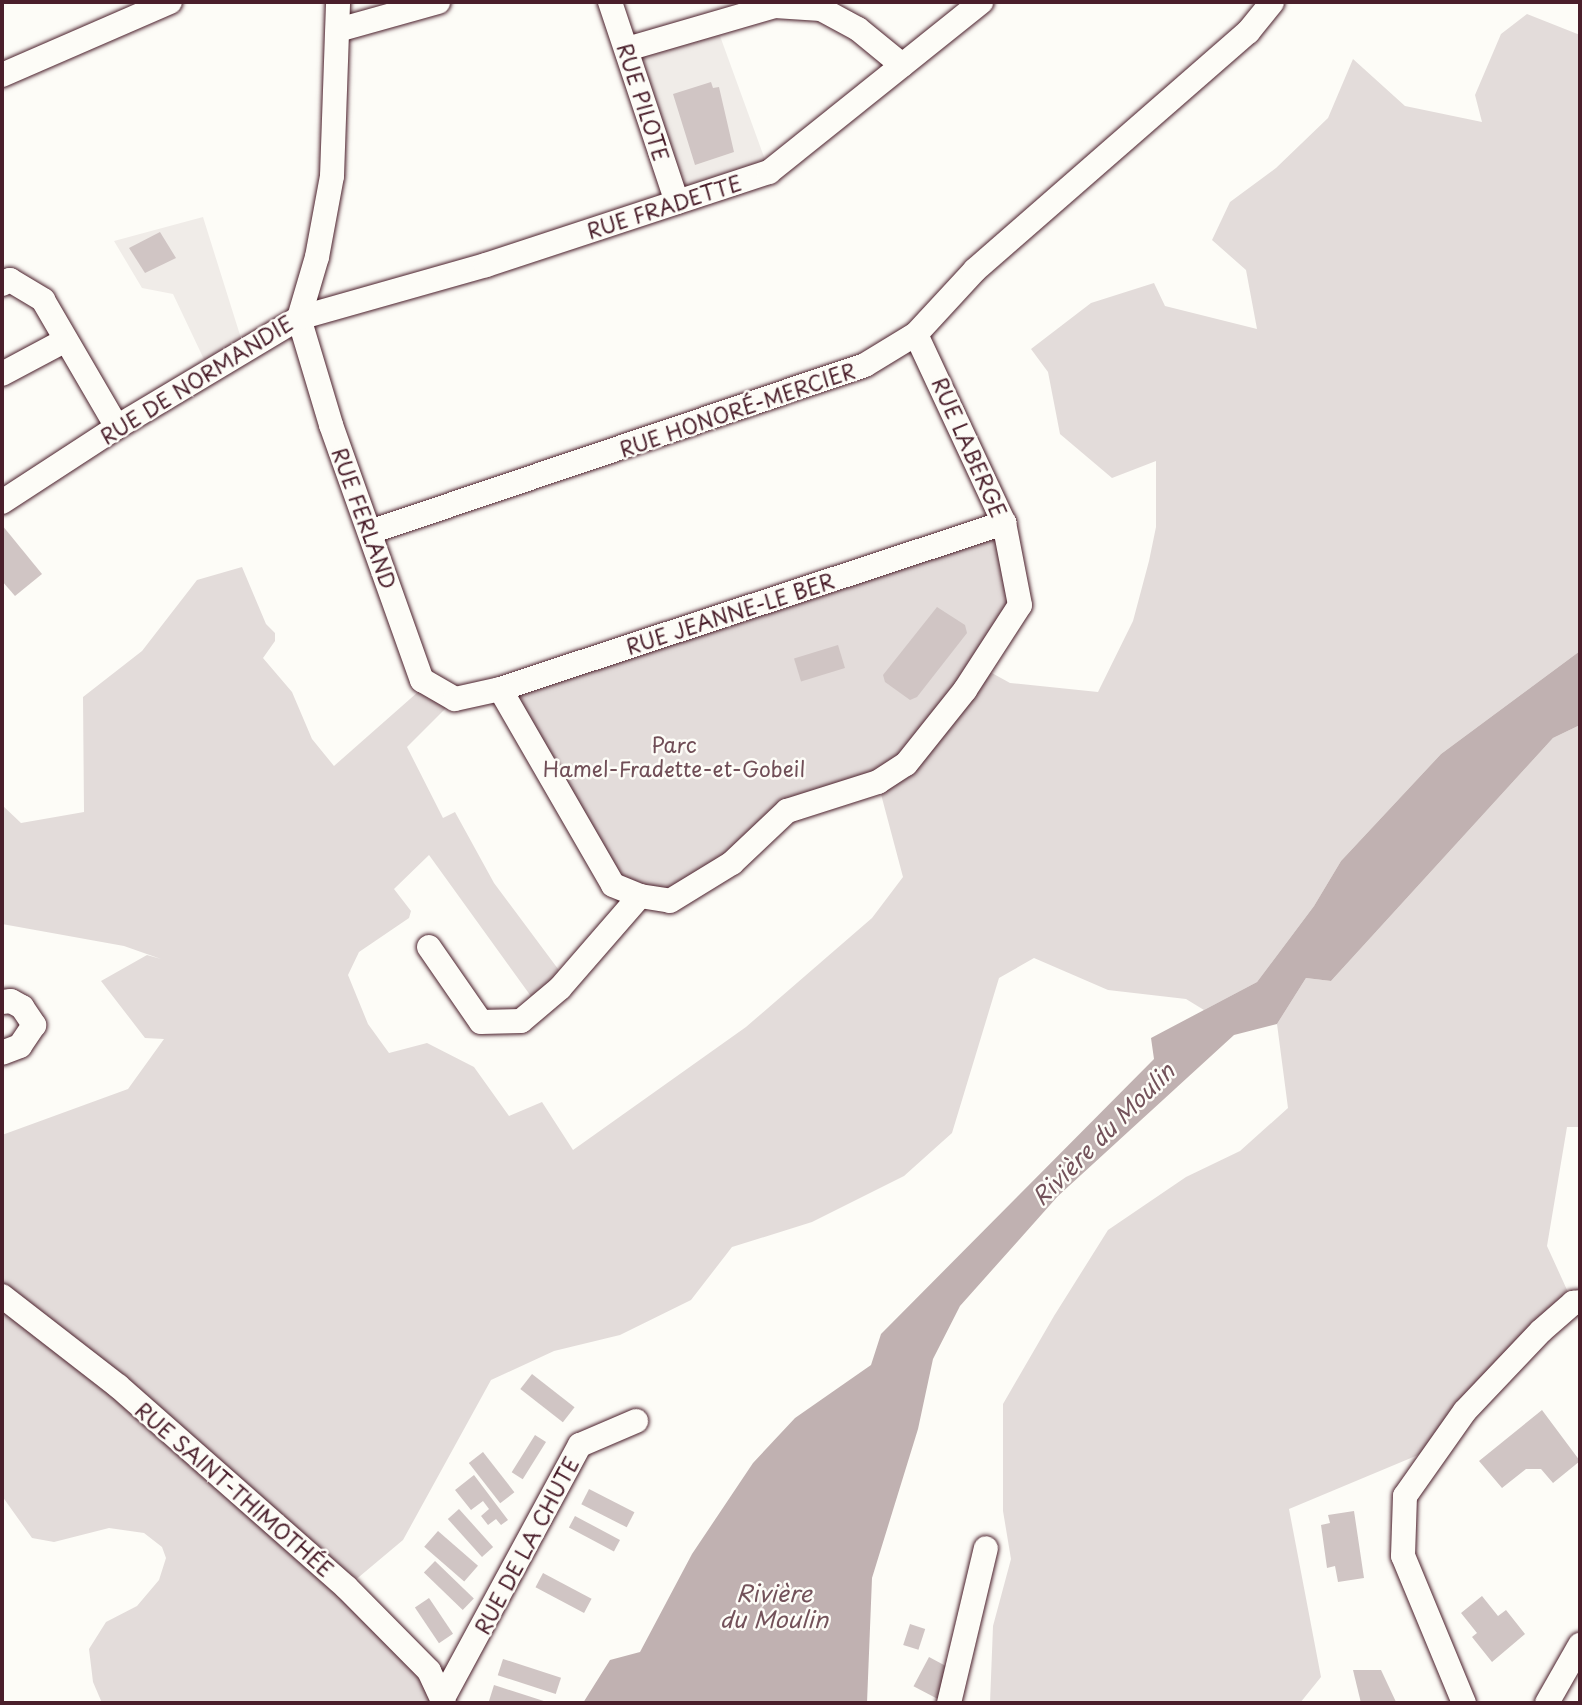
<!DOCTYPE html>
<html>
<head>
<meta charset="utf-8">
<style>
  body { margin:0 }
  #map { position:relative; width:1582px; height:1705px; overflow:hidden; background:#fdfcf7; font-family:"Playpen Sans",sans-serif }
  div>[style] { position:absolute }
  .built>* { inset:0; background:#f0ece8; transform-origin:0 0 }
  .green>* { inset:0; background:#e3dcda }
  .water>* { inset:0; background:#c0b1b1 }
  .building>* { inset:0; background:#d0c5c4; transform-origin:0 0 }
  .roads { filter:drop-shadow(0 0 2px #4a1f2b) drop-shadow(0 0 2px #4a1f2b) }
  .minor>* { height:24px; margin:-12px; padding:0 12px; transform-origin:12px; border-radius:12px; background:#fdfcf7 }
  span { translate:-50% -50%; white-space:nowrap; text-align:center; line-height:1.15; -webkit-text-stroke:5px #fdfcf7; paint-order:stroke }
  .street-label { font-size:21px; color:#4a1f2b }
  .park-label { font-size:21px; color:#704e57 }
  .water-label { font-size:23px; color:#73525a; font-style:italic }
  .frame { position:absolute; inset:0; border:4px solid #4a1f2b; pointer-events:none }
</style>
</head>
<body>
<div id="map">
  <div class="built">
    <i style="left:716px;top:25px;width:156px;height:92px;rotate:70deg"></i>
    <i style="clip-path:polygon(203px 217px,245px 351px,210px 372px,173px 294px,142px 288px,114px 241px)"></i>
  </div>
  <div class="green">
    <i style="clip-path:polygon(1527px 14px,1580px 35px,1580px 651px,1441px 754px,1341px 861px,1314px 906px,1257px 982px,1204px 1010px,1186px 999px,1108px 990px,1034px 958px,999px 978px,952px 1133px,904px 1176px,812px 1222px,732px 1247px,691px 1300px,620px 1335px,554px 1351px,491px 1380px,403px 1540px,347px 1587px,443px 1698px,427px 1703px,102px 1703px,93px 1682px,89px 1649px,106px 1622px,137px 1606px,159px 1580px,166px 1558px,162px 1547px,144px 1533px,109px 1528px,54px 1542px,32px 1538px,2px 1496px,2px 1135px,128px 1089px,164px 1039px,145px 1038px,101px 981px,147px 955px,161px 959px,124px 946px,2px 924px,2px 805px,21px 823px,84px 812px,83px 697px,142px 651px,197px 580px,242px 567px,266px 624px,275px 633px,275px 641px,263px 658px,292px 692px,312px 739px,334px 766px,427px 684px,455px 699px,407px 747px,443px 818px,455px 812px,494px 883px,567px 981px,538px 1006px,429px 855px,394px 889px,411px 911px,409px 918px,359px 952px,348px 975px,368px 1024px,389px 1053px,427px 1043px,474px 1067px,509px 1116px,542px 1102px,573px 1150px,746px 1027px,872px 918px,903px 877px,878px 783px,809px 801px,670px 901px,613px 885px,500px 689px,1004px 523px,1020px 605px,981px 667px,1010px 683px,1098px 692px,1133px 621px,1149px 561px,1156px 527px,1156px 461px,1112px 478px,1060px 434px,1048px 372px,1031px 349px,1091px 303px,1154px 283px,1165px 306px,1257px 329px,1246px 270px,1212px 240px,1230px 202px,1276px 168px,1328px 118px,1353px 59px,1405px 106px,1482px 122px,1475px 95px,1501px 34px)"></i>
    <i style="clip-path:polygon(1580px 725px,1580px 1127px,1567px 1127px,1547px 1246px,1573px 1303px,1442px 1445px,1289px 1509px,1321px 1677px,1300px 1703px,990px 1703px,993px 1626px,1011px 1559px,1003px 1511px,1003px 1404px,1054px 1316px,1108px 1230px,1186px 1177px,1240px 1151px,1288px 1108px,1277px 1024px,1306px 978px,1331px 981px,1553px 738px)"></i>
  </div>
  <div class="water">
    <i style="clip-path:polygon(1580px 651px,1580px 725px,1553px 738px,1331px 981px,1306px 978px,1277px 1024px,1234px 1035px,1058px 1196px,960px 1306px,933px 1359px,918px 1429px,872px 1578px,867px 1703px,583px 1703px,610px 1660px,640px 1652px,692px 1554px,753px 1463px,795px 1418px,871px 1365px,881px 1334px,1154px 1059px,1151px 1038px,1257px 982px,1314px 906px,1341px 861px,1441px 754px)"></i>
  </div>
  <div class="building">
    <i style="clip-path:polygon(711px 82px,713px 88px,719px 87px,734px 152px,695px 165px,673px 94px)"></i>
    <i style="clip-path:polygon(160px 232px,176px 258px,145px 273px,129px 248px)"></i>
    <i style="clip-path:polygon(2px 525px,42px 574px,15px 596px,2px 581px)"></i>
    <i style="clip-path:polygon(937px 607px,965px 625px,967px 633px,917px 697px,910px 700px,885px 682px,883px 675px)"></i>
    <i style="left:838px;top:645px;width:24px;height:46px;rotate:73deg"></i>
    <i style="left:532px;top:1374px;width:54px;height:19px;rotate:38deg"></i>
    <i style="clip-path:polygon(1542px 1410px,1580px 1461px,1553px 1483px,1541px 1469px,1526px 1469px,1502px 1488px,1479px 1461px)"></i>
    <i style="left:535px;top:1435px;width:13px;height:44px;rotate:32deg"></i>
    <i style="left:483px;top:1452px;width:51px;height:18px;rotate:52deg"></i>
    <i style="clip-path:polygon(474px 1475px,508px 1520px,501px 1525px,496px 1519px,488px 1525px,481px 1516px,489px 1509px,483px 1501px,471px 1510px,455px 1490px)"></i>
    <i style="left:589px;top:1489px;width:51px;height:17px;rotate:27deg"></i>
    <i style="left:459px;top:1509px;width:51px;height:15px;rotate:48deg"></i>
    <i style="clip-path:polygon(1354px 1511px,1364px 1578px,1338px 1582px,1335px 1566px,1327px 1568px,1321px 1525px,1330px 1523px,1328px 1515px)"></i>
    <i style="left:575px;top:1516px;width:51px;height:13px;rotate:28deg"></i>
    <i style="left:438px;top:1531px;width:53px;height:21px;rotate:41deg"></i>
    <i style="left:435px;top:1561px;width:54px;height:16px;rotate:44deg"></i>
    <i style="left:543px;top:1573px;width:55px;height:16px;rotate:28deg"></i>
    <i style="clip-path:polygon(1482px 1596px,1498px 1616px,1506px 1610px,1525px 1634px,1492px 1662px,1472px 1637px,1477px 1633px,1461px 1613px)"></i>
    <i style="left:429px;top:1598px;width:43px;height:17px;rotate:56deg"></i>
    <i style="left:910px;top:1624px;width:16px;height:22px;rotate:18deg"></i>
    <i style="left:929px;top:1657px;width:27px;height:33px;rotate:28deg"></i>
    <i style="left:503px;top:1659px;width:61px;height:17px;rotate:18deg"></i>
    <i style="clip-path:polygon(1353px 1670px,1381px 1670px,1396px 1702px,1361px 1703px)"></i>
    <i style="clip-path:polygon(494px 1685px,550px 1703px,489px 1701px)"></i>
  </div>
  <div class="roads">
    <div class="minor">
      <i style="left:610px;top:2px;width:211px;rotate:71.5deg"></i>
      <i style="left:338px;top:30px;width:104px;rotate:-15.6deg"></i>
      <i style="left:627px;top:49px;width:154px;rotate:-16.2deg"></i>
      <i style="left:775px;top:6px;width:46px;rotate:3.7deg"></i>
      <i style="left:821px;top:9px;width:42px;rotate:28.4deg"></i>
      <i style="left:858px;top:29px;width:57px;rotate:39.3deg"></i>
      <i style="left:2px;top:75px;width:183px;rotate:-23.5deg"></i>
      <i style="left:2px;top:284px;width:9px;rotate:-27deg"></i>
      <i style="left:10px;top:280px;width:39px;rotate:31deg"></i>
      <i style="left:43px;top:300px;width:147px;rotate:59.8deg"></i>
      <i style="left:299px;top:318px;width:112px;rotate:73.3deg"></i>
      <i style="left:331px;top:425px;width:271px;rotate:70.4deg"></i>
      <i style="left:422px;top:680px;width:38px;rotate:30deg"></i>
      <i style="left:455px;top:699px;width:46px;rotate:-12.5deg"></i>
      <i style="left:500px;top:689px;width:531px;rotate:-18.23deg"></i>
      <i style="left:299px;top:318px;width:64px;rotate:-73.6deg"></i>
      <i style="left:317px;top:257px;width:82px;rotate:-79.5deg"></i>
      <i style="left:332px;top:176px;width:174px;rotate:-88deg"></i>
      <i style="left:2px;top:374px;width:72px;rotate:-28deg"></i>
      <i style="left:2px;top:502px;width:137px;rotate:-33.1deg"></i>
      <i style="left:117px;top:427px;width:212px;rotate:-30.9deg"></i>
      <i style="left:299px;top:318px;width:194px;rotate:-15.8deg"></i>
      <i style="left:486px;top:265px;width:298px;rotate:-18.2deg"></i>
      <i style="left:769px;top:172px;width:272px;rotate:-38.7deg"></i>
      <i style="left:370px;top:532px;width:522px;rotate:-18.64deg"></i>
      <i style="left:865px;top:365px;width:60px;rotate:-31.3deg"></i>
      <i style="left:916px;top:334px;width:87px;rotate:-47.3deg"></i>
      <i style="left:975px;top:270px;width:362px;rotate:-41.1deg"></i>
      <i style="left:1248px;top:32px;width:38px;rotate:-51deg"></i>
      <i style="left:500px;top:689px;width:226px;rotate:60deg"></i>
      <i style="left:613px;top:885px;width:29px;rotate:22deg"></i>
      <i style="left:640px;top:896px;width:30px;rotate:9deg"></i>
      <i style="left:670px;top:901px;width:73px;rotate:-31.5deg"></i>
      <i style="left:732px;top:863px;width:76px;rotate:-43.4deg"></i>
      <i style="left:787px;top:811px;width:96px;rotate:-17.7deg"></i>
      <i style="left:878px;top:782px;width:33px;rotate:-33deg"></i>
      <i style="left:906px;top:764px;width:95px;rotate:-51.4deg"></i>
      <i style="left:965px;top:690px;width:101px;rotate:-57.1deg"></i>
      <i style="left:1020px;top:605px;width:84px;rotate:-101deg"></i>
      <i style="left:1004px;top:523px;width:208px;rotate:-115deg"></i>
      <i style="left:429px;top:947px;width:91px;rotate:55.3deg"></i>
      <i style="left:481px;top:1022px;width:40px;rotate:-1.4deg"></i>
      <i style="left:521px;top:1021px;width:51px;rotate:-40.2deg"></i>
      <i style="left:560px;top:988px;width:122px;rotate:-49deg"></i>
      <i style="left:2px;top:1002px;width:9px;rotate:-6deg"></i>
      <i style="left:11px;top:1001px;width:13px;rotate:29deg"></i>
      <i style="left:22px;top:1007px;width:22px;rotate:56deg"></i>
      <i style="left:34px;top:1025px;width:25px;rotate:124deg"></i>
      <i style="left:20px;top:1046px;width:19px;rotate:159deg"></i>
      <i style="left:2px;top:1296px;width:147px;rotate:37.8deg"></i>
      <i style="left:118px;top:1386px;width:304px;rotate:41.4deg"></i>
      <i style="left:346px;top:1587px;width:118px;rotate:45.3deg"></i>
      <i style="left:429px;top:1671px;width:35px;rotate:65deg"></i>
      <i style="left:443px;top:1698px;width:288px;rotate:-61.6deg"></i>
      <i style="left:580px;top:1445px;width:61px;rotate:-23.2deg"></i>
      <i style="left:949px;top:1703px;width:159px;rotate:-76.6deg"></i>
      <i style="left:1464px;top:1703px;width:159px;rotate:-112.5deg"></i>
      <i style="left:1403px;top:1556px;width:60px;rotate:-88.1deg"></i>
      <i style="left:1405px;top:1496px;width:104px;rotate:-54.8deg"></i>
      <i style="left:1465px;top:1411px;width:110px;rotate:-46.5deg"></i>
      <i style="left:1541px;top:1331px;width:43px;rotate:-41.2deg"></i>
      <i style="left:1573px;top:1303px;width:7px;rotate:-8deg"></i>
      <i style="left:1547px;top:1703px;width:67px;rotate:-60.4deg"></i>
    </div>
  </div>
  <div class="street-label">
    <span style="left:644px;top:102px;rotate:72deg">RUE PILOTE</span>
    <span style="left:664px;top:206px;rotate:-18deg">RUE FRADETTE</span>
    <span style="left:196px;top:379px;rotate:-32deg">RUE DE NORMANDIE</span>
    <span style="left:737px;top:409px;rotate:-19deg">RUE HONORÉ-MERCIER</span>
    <span style="left:970px;top:447px;rotate:66deg">RUE LABERGE</span>
    <span style="left:365px;top:518px;rotate:70deg">RUE FERLAND</span>
    <span style="left:730px;top:613px;rotate:-18deg">RUE JEANNE-LE BER</span>
    <span style="left:235px;top:1489px;rotate:41deg">RUE SAINT-THIMOTHÉE</span>
    <span style="left:526px;top:1545px;rotate:-62deg">RUE DE LA CHUTE</span>
  </div>
  <div class="park-label">
    <span style="left:674px;top:756px">Parc<br>Hamel-Fradette-et-Gobeil</span>
  </div>
  <div class="water-label">
    <span style="left:1103px;top:1134px;rotate:-45deg">Rivière du Moulin</span>
    <span style="left:774px;top:1606px">Rivière<br>du Moulin</span>
  </div>
  <div class="frame"></div>
</div>
</body>
</html>
